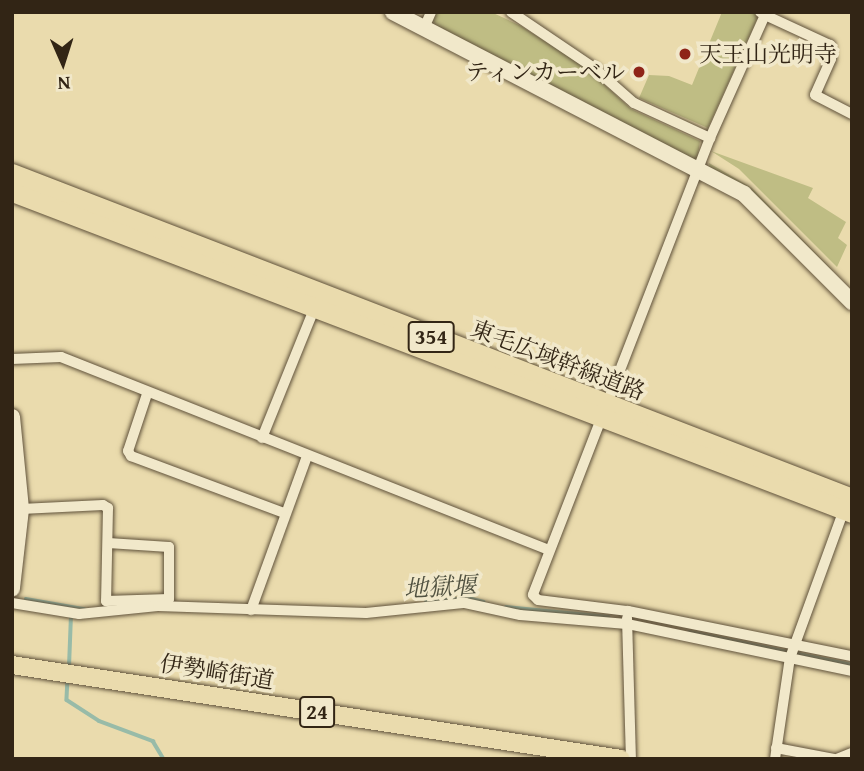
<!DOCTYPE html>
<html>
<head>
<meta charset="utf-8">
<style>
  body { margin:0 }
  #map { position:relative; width:864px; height:771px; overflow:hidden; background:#eadbad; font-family:"Gentium Book Plus","Noto Serif JP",serif }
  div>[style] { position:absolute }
  .green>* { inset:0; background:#bfbd84 }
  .stream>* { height:3.5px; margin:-1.75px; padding:0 1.75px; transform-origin:1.75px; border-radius:1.75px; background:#98bba8 }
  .roads { filter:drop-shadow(0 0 2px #60523b) drop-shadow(0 0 2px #60523b) }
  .street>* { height:10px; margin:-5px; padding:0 5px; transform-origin:5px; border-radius:5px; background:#f1e8ca }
  .secondary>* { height:16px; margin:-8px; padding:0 8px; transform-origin:8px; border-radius:8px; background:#f1e8ca }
  .primary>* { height:18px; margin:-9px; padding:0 9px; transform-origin:9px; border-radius:9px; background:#eadbad }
  .highway>* { height:19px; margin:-9.5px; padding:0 9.5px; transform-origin:9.5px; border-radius:9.5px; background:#eadbad }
  .dots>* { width:19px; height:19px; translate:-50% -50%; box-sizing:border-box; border:4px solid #f1e8ca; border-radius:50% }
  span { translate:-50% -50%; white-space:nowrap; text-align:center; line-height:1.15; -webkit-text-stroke:7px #f1e8ca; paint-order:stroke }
  .shield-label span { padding:2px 5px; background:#f1e8ca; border:2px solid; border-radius:5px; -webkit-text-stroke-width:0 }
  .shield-label { font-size:21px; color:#322515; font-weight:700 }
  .poi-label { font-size:23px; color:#322515 }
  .left { translate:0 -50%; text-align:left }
  .right { translate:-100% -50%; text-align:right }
  .street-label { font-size:23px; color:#322515 }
  .water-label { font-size:24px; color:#515241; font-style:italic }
  .frame { position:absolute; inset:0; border:14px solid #322515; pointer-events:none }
  .north { position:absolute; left:28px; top:28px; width:70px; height:70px; -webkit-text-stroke:5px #f1e8ca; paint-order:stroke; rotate:177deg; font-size:19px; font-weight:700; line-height:28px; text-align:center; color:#322515 }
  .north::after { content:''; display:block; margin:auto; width:24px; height:32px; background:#322515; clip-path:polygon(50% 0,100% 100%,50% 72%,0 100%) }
</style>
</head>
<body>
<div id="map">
  <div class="green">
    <i style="clip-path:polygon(436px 12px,491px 12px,521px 26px,585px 67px,631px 109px,700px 141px,697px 162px,438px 29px,433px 21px)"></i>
    <i style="clip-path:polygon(722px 12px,755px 12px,758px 17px,708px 128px,639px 98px,649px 75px,669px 76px,692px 85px)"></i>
    <i style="clip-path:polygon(711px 151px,813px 188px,808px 198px,846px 222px,838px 238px,847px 245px,837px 267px,739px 169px)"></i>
    <i style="clip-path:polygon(709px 163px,752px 188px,833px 271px,832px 278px,710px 170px)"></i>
  </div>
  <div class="stream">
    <i style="left:26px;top:599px;width:59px;rotate:9.8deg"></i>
    <i style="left:426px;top:602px;width:42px;rotate:-5.4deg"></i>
    <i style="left:468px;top:598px;width:16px;rotate:14deg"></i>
    <i style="left:506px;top:607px;width:103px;rotate:5.5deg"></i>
    <i style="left:689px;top:632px;width:166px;rotate:11.4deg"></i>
    <i style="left:69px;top:667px;width:51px;rotate:-87.8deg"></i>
    <i style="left:68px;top:679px;width:21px;rotate:93deg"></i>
    <i style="left:67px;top:700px;width:38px;rotate:33deg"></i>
    <i style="left:99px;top:721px;width:58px;rotate:20.3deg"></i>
    <i style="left:153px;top:741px;width:21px;rotate:59deg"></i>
  </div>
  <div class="roads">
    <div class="street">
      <i style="left:511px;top:12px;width:100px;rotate:34deg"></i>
      <i style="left:594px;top:68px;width:53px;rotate:41.2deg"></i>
      <i style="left:634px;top:103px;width:84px;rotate:24.7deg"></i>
      <i style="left:760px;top:12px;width:6px;rotate:31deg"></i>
      <i style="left:765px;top:15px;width:135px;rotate:114.1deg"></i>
      <i style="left:710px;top:138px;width:490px;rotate:111.2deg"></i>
      <i style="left:533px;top:595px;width:7px;rotate:45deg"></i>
      <i style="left:538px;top:600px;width:91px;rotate:7deg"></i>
      <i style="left:628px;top:611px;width:228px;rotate:11.4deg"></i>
      <i style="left:765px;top:15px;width:72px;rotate:24.8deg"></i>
      <i style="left:830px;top:45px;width:14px;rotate:86deg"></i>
      <i style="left:831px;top:59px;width:39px;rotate:114deg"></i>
      <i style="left:815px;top:95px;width:42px;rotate:27.2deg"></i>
      <i style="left:424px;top:28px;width:17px;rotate:-66deg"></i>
      <i style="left:12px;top:359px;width:49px;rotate:-2.3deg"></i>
      <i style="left:61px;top:357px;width:525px;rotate:21.58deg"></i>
      <i style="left:147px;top:394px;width:60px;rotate:108.4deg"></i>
      <i style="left:128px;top:451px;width:6px;rotate:59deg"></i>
      <i style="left:131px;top:456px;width:163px;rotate:20.4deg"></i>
      <i style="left:262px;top:438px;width:141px;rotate:-68deg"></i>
      <i style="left:21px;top:509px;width:82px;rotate:-2.8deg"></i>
      <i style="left:103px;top:505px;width:6px;rotate:31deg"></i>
      <i style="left:108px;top:508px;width:93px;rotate:91.2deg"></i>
      <i style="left:106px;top:601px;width:63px;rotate:-1.8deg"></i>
      <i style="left:169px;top:599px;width:52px;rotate:-90deg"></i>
      <i style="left:169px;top:547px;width:61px;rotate:-176.2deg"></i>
      <i style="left:12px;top:603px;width:68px;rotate:9.3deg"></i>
      <i style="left:79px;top:614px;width:79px;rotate:-5.8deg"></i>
      <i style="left:158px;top:606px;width:208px;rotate:1.9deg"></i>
      <i style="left:366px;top:613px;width:100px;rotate:-5.8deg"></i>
      <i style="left:465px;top:603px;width:56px;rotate:12.3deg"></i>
      <i style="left:520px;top:615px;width:107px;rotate:4.8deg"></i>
      <i style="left:627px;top:624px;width:230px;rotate:11.8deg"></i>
      <i style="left:251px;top:610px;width:164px;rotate:-70deg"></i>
      <i style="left:627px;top:618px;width:141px;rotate:88.4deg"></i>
      <i style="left:776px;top:748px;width:59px;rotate:10.7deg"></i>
      <i style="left:775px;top:759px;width:102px;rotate:-81.6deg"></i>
      <i style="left:790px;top:658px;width:158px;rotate:-70deg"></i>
      <i style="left:837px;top:759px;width:16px;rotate:-22deg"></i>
    </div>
    <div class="secondary">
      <i style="left:393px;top:12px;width:395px;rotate:27.4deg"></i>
      <i style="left:744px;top:194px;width:153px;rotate:45deg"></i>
      <i style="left:12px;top:417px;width:92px;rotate:84.4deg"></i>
      <i style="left:21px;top:509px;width:80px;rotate:96.5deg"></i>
    </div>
    <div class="primary">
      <i style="left:12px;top:665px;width:616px;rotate:8.77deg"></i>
    </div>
    <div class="highway">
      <i style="left:12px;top:173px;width:901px;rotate:21.15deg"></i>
      <i style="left:12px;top:192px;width:899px;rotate:20.91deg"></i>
    </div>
  </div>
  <div class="dots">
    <i style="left:685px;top:54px;background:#8f2418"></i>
    <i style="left:639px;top:72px;background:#8f2418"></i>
  </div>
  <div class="shield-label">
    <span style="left:431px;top:337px">354</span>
    <span style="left:317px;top:712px">24</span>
  </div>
  <div class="poi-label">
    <span class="left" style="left:699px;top:54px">天王山光明寺</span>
    <span class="right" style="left:625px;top:72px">ティンカーベル</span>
  </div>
  <div class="street-label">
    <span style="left:558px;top:360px;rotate:21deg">東毛広域幹線道路</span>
    <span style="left:217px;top:672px;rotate:9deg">伊勢崎街道</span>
  </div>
  <div class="water-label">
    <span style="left:440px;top:587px;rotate:-3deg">地獄堰</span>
  </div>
  <div class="frame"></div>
  <div class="north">N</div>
</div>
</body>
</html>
